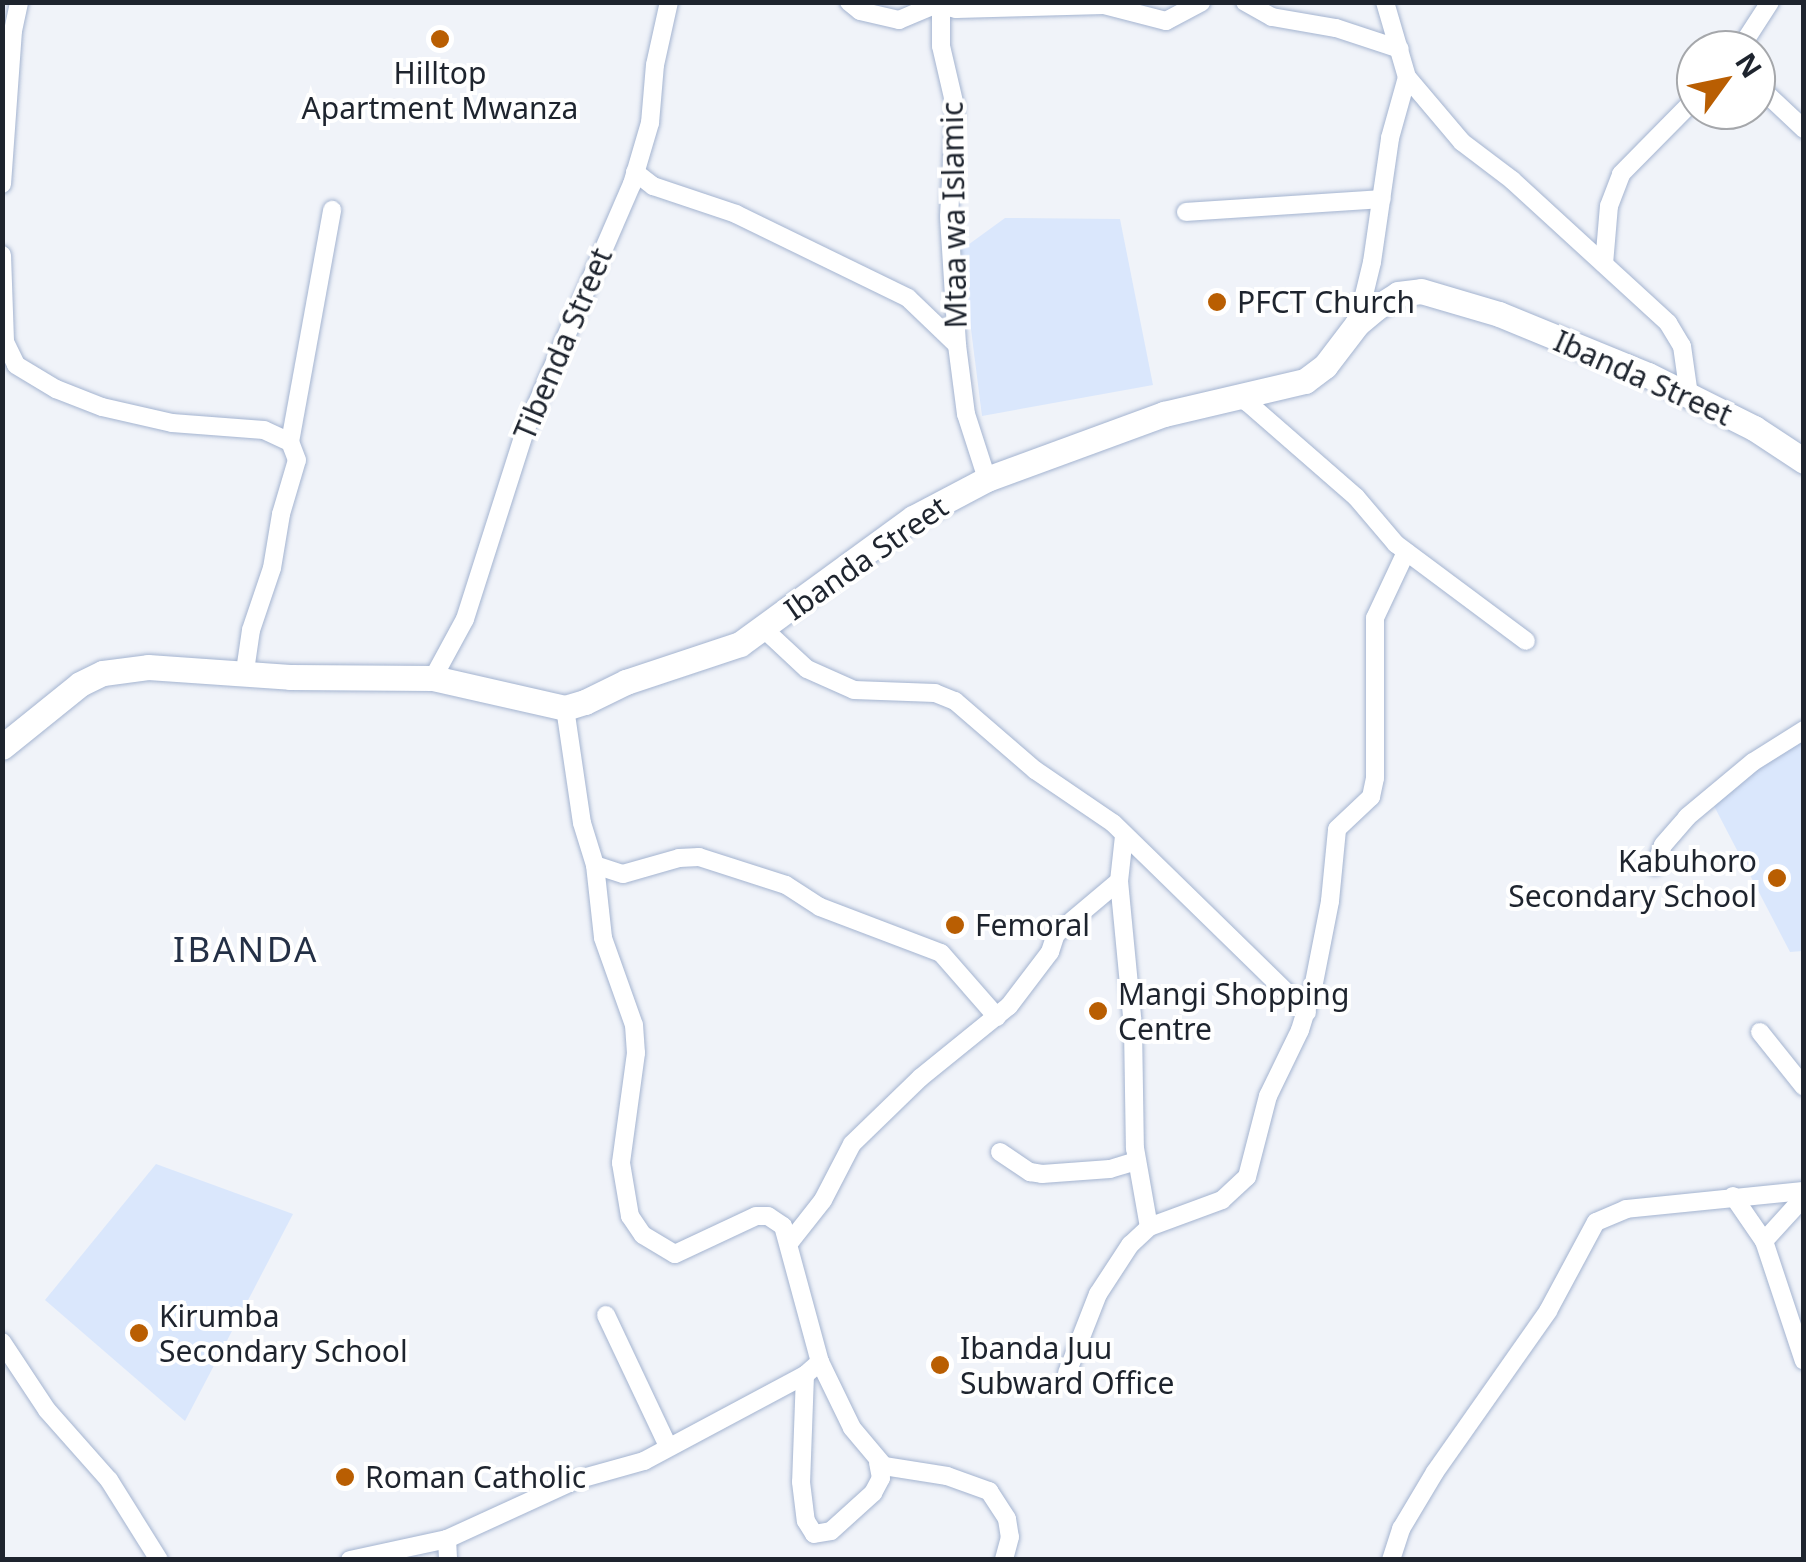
<!DOCTYPE html>
<html>
<head>
<meta charset="utf-8">
<style>
  body { margin:0 }
  #map { position:relative; width:1806px; height:1562px; overflow:hidden; background:#f0f3f9; font-family:"Noto Sans",sans-serif }
  div>[style] { position:absolute }
  .built>* { inset:0; background:#dae7fc }
  .roads { filter:drop-shadow(0 0 2px #a4b4d0) drop-shadow(0 0 2px #a4b4d0) }
  .street>* { height:18px; margin:-9px; padding:0 9px; transform-origin:9px; border-radius:9px; background:#fff }
  .secondary>* { height:25px; margin:-12.5px; padding:0 12.5px; transform-origin:12.5px; border-radius:12.5px; background:#fff }
  .dots>* { width:28px; height:28px; translate:-50% -50%; box-sizing:border-box; border:5px solid #fff; border-radius:50% }
  span { translate:-50% -50%; white-space:nowrap; text-align:center; line-height:1.15; -webkit-text-stroke:8px #fff; paint-order:stroke }
  .poi-label { font-size:30px; color:#1e242e }
  .left { translate:0 -50%; text-align:left }
  .right { translate:-100% -50%; text-align:right }
  .street-label { font-size:30px; color:#1e242e }
  .quarter-label { font-size:35px; color:#243046; letter-spacing:2.5px }
  .frame { position:absolute; inset:0; border:5px solid #1e242e; pointer-events:none }
  .north { position:absolute; left:1676px; top:30px; width:100px; height:100px; box-sizing:border-box; background:#fff; border:2px solid #a5a7ab; border-radius:50%; rotate:57deg; font-size:28px; font-weight:700; line-height:40px; text-align:center; color:#1e242e }
  .north::after { content:''; display:block; margin:auto; width:35px; height:45px; background:#b95e02; clip-path:polygon(50% 0,100% 100%,50% 72%,0 100%) }
</style>
</head>
<body>
<div id="map">
  <div class="built">
    <i style="clip-path:polygon(1005px 218px,1120px 219px,1153px 385px,982px 416px,961px 250px)"></i>
    <i style="clip-path:polygon(1803px 734px,1803px 951px,1790px 952px,1713px 804px)"></i>
    <i style="clip-path:polygon(156px 1164px,293px 1214px,185px 1421px,45px 1300px)"></i>
  </div>
  <div class="roads">
    <div class="street">
      <i style="left:849px;top:2px;width:14px;rotate:39deg"></i>
      <i style="left:860px;top:11px;width:40px;rotate:13deg"></i>
      <i style="left:899px;top:20px;width:38px;rotate:-23deg"></i>
      <i style="left:928px;top:2px;width:29px;rotate:14deg"></i>
      <i style="left:956px;top:9px;width:148px;rotate:-1.5deg"></i>
      <i style="left:1104px;top:5px;width:64px;rotate:14.5deg"></i>
      <i style="left:1166px;top:21px;width:40px;rotate:-28deg"></i>
      <i style="left:1245px;top:2px;width:31px;rotate:29deg"></i>
      <i style="left:1272px;top:17px;width:65px;rotate:9.8deg"></i>
      <i style="left:1336px;top:28px;width:67px;rotate:18.2deg"></i>
      <i style="left:1385px;top:2px;width:78px;rotate:73.7deg"></i>
      <i style="left:1407px;top:77px;width:85px;rotate:49.8deg"></i>
      <i style="left:1462px;top:142px;width:63px;rotate:37.2deg"></i>
      <i style="left:1512px;top:180px;width:212px;rotate:42.5deg"></i>
      <i style="left:1668px;top:323px;width:27px;rotate:59deg"></i>
      <i style="left:1682px;top:346px;width:49px;rotate:81.9deg"></i>
      <i style="left:941px;top:8px;width:38px;rotate:90deg"></i>
      <i style="left:941px;top:46px;width:62px;rotate:76.9deg"></i>
      <i style="left:955px;top:106px;width:111px;rotate:93.1deg"></i>
      <i style="left:949px;top:217px;width:128px;rotate:86.4deg"></i>
      <i style="left:957px;top:345px;width:70px;rotate:82.6deg"></i>
      <i style="left:966px;top:414px;width:68px;rotate:72.1deg"></i>
      <i style="left:1739px;top:50px;width:57px;rotate:-57.1deg"></i>
      <i style="left:1756px;top:84px;width:66px;rotate:43.2deg"></i>
      <i style="left:635px;top:172px;width:23px;rotate:38deg"></i>
      <i style="left:653px;top:186px;width:88px;rotate:18.6deg"></i>
      <i style="left:736px;top:214px;width:191px;rotate:26deg"></i>
      <i style="left:908px;top:298px;width:68px;rotate:43.8deg"></i>
      <i style="left:2px;top:184px;width:153px;rotate:-85.9deg"></i>
      <i style="left:13px;top:31px;width:30px;rotate:-78deg"></i>
      <i style="left:1186px;top:212px;width:196px;rotate:-3.8deg"></i>
      <i style="left:2px;top:255px;width:87px;rotate:88deg"></i>
      <i style="left:5px;top:342px;width:25px;rotate:64deg"></i>
      <i style="left:16px;top:365px;width:47px;rotate:31deg"></i>
      <i style="left:56px;top:389px;width:49px;rotate:21.4deg"></i>
      <i style="left:102px;top:407px;width:72px;rotate:12.9deg"></i>
      <i style="left:172px;top:423px;width:92px;rotate:4.4deg"></i>
      <i style="left:264px;top:430px;width:29px;rotate:25deg"></i>
      <i style="left:1604px;top:264px;width:58px;rotate:-85.1deg"></i>
      <i style="left:1609px;top:206px;width:34px;rotate:-69deg"></i>
      <i style="left:1621px;top:174px;width:107px;rotate:-45.4deg"></i>
      <i style="left:1357px;top:324px;width:64px;rotate:-76.4deg"></i>
      <i style="left:1372px;top:262px;width:125px;rotate:-81.7deg"></i>
      <i style="left:1390px;top:138px;width:63px;rotate:-74.4deg"></i>
      <i style="left:1244px;top:395px;width:8px;rotate:67deg"></i>
      <i style="left:1247px;top:402px;width:145px;rotate:41.1deg"></i>
      <i style="left:1356px;top:497px;width:62px;rotate:49.6deg"></i>
      <i style="left:1396px;top:544px;width:162px;rotate:36.7deg"></i>
      <i style="left:765px;top:630px;width:57px;rotate:42.9deg"></i>
      <i style="left:807px;top:669px;width:51px;rotate:24.1deg"></i>
      <i style="left:854px;top:690px;width:81px;rotate:2.1deg"></i>
      <i style="left:935px;top:693px;width:22px;rotate:22deg"></i>
      <i style="left:955px;top:701px;width:106px;rotate:40.8deg"></i>
      <i style="left:1035px;top:770px;width:94px;rotate:34.2deg"></i>
      <i style="left:1113px;top:823px;width:271px;rotate:44.3deg"></i>
      <i style="left:245px;top:671px;width:41px;rotate:-81.7deg"></i>
      <i style="left:251px;top:630px;width:65px;rotate:-71.3deg"></i>
      <i style="left:272px;top:568px;width:55px;rotate:-80.5deg"></i>
      <i style="left:281px;top:514px;width:56px;rotate:-73.5deg"></i>
      <i style="left:297px;top:460px;width:19px;rotate:-111deg"></i>
      <i style="left:290px;top:442px;width:236px;rotate:-79.7deg"></i>
      <i style="left:433px;top:678px;width:67px;rotate:-61.5deg"></i>
      <i style="left:465px;top:619px;width:197px;rotate:-72.3deg"></i>
      <i style="left:525px;top:431px;width:269px;rotate:-66.6deg"></i>
      <i style="left:632px;top:184px;width:64px;rotate:-73.6deg"></i>
      <i style="left:650px;top:123px;width:58px;rotate:-85.1deg"></i>
      <i style="left:655px;top:65px;width:65px;rotate:-77.5deg"></i>
      <i style="left:565px;top:708px;width:116px;rotate:81.6deg"></i>
      <i style="left:582px;top:823px;width:44px;rotate:72.8deg"></i>
      <i style="left:595px;top:865px;width:73px;rotate:83.7deg"></i>
      <i style="left:603px;top:938px;width:92px;rotate:70.4deg"></i>
      <i style="left:634px;top:1025px;width:28px;rotate:86deg"></i>
      <i style="left:636px;top:1053px;width:111px;rotate:97.8deg"></i>
      <i style="left:621px;top:1163px;width:54px;rotate:80.4deg"></i>
      <i style="left:630px;top:1216px;width:23px;rotate:56deg"></i>
      <i style="left:643px;top:1235px;width:37px;rotate:31deg"></i>
      <i style="left:675px;top:1254px;width:89px;rotate:-25.1deg"></i>
      <i style="left:756px;top:1216px;width:12px"></i>
      <i style="left:768px;top:1216px;width:18px;rotate:34deg"></i>
      <i style="left:783px;top:1226px;width:141px;rotate:74.8deg"></i>
      <i style="left:820px;top:1362px;width:73px;rotate:64.1deg"></i>
      <i style="left:852px;top:1428px;width:50px;rotate:49.9deg"></i>
      <i style="left:884px;top:1466px;width:64px;rotate:9deg"></i>
      <i style="left:947px;top:1476px;width:45px;rotate:19.7deg"></i>
      <i style="left:989px;top:1491px;width:33px;rotate:57deg"></i>
      <i style="left:1007px;top:1519px;width:18px;rotate:81deg"></i>
      <i style="left:1010px;top:1537px;width:24px;rotate:105deg"></i>
      <i style="left:1124px;top:836px;width:45px;rotate:96.3deg"></i>
      <i style="left:1119px;top:881px;width:147px;rotate:84.5deg"></i>
      <i style="left:1133px;top:1027px;width:121px;rotate:89.1deg"></i>
      <i style="left:1135px;top:1148px;width:80px;rotate:80deg"></i>
      <i style="left:595px;top:865px;width:29px;rotate:18deg"></i>
      <i style="left:623px;top:874px;width:58px;rotate:-15.9deg"></i>
      <i style="left:679px;top:858px;width:20px;rotate:-3deg"></i>
      <i style="left:699px;top:857px;width:91px;rotate:17.8deg"></i>
      <i style="left:786px;top:885px;width:40px;rotate:32.9deg"></i>
      <i style="left:820px;top:907px;width:129px;rotate:20.8deg"></i>
      <i style="left:941px;top:953px;width:85px;rotate:48.8deg"></i>
      <i style="left:1655px;top:866px;width:22px;rotate:-69deg"></i>
      <i style="left:1663px;top:845px;width:37px;rotate:-49deg"></i>
      <i style="left:1687px;top:817px;width:86px;rotate:-39.8deg"></i>
      <i style="left:1753px;top:762px;width:60px;rotate:-32.1deg"></i>
      <i style="left:1760px;top:1032px;width:70px;rotate:51.3deg"></i>
      <i style="left:1000px;top:1152px;width:36px;rotate:34deg"></i>
      <i style="left:1030px;top:1172px;width:12px;rotate:9deg"></i>
      <i style="left:1042px;top:1174px;width:68px;rotate:-4.2deg"></i>
      <i style="left:1110px;top:1169px;width:28px;rotate:-17deg"></i>
      <i style="left:1733px;top:1196px;width:55px;rotate:55.4deg"></i>
      <i style="left:1764px;top:1241px;width:126px;rotate:71.6deg"></i>
      <i style="left:1764px;top:1241px;width:59px;rotate:-47.7deg"></i>
      <i style="left:790px;top:1242px;width:53px;rotate:-51.8deg"></i>
      <i style="left:823px;top:1200px;width:63px;rotate:-62.6deg"></i>
      <i style="left:852px;top:1144px;width:95px;rotate:-44.1deg"></i>
      <i style="left:920px;top:1078px;width:114px;rotate:-39deg"></i>
      <i style="left:1009px;top:1006px;width:68px;rotate:-52.8deg"></i>
      <i style="left:1050px;top:952px;width:19px;rotate:-72deg"></i>
      <i style="left:1056px;top:934px;width:82px;rotate:-40.1deg"></i>
      <i style="left:606px;top:1315px;width:145px;rotate:64.7deg"></i>
      <i style="left:2px;top:1342px;width:82px;rotate:56.5deg"></i>
      <i style="left:47px;top:1410px;width:94px;rotate:48.5deg"></i>
      <i style="left:109px;top:1480px;width:94px;rotate:58deg"></i>
      <i style="left:1067px;top:1373px;width:85px;rotate:-68.6deg"></i>
      <i style="left:1098px;top:1294px;width:59px;rotate:-56.9deg"></i>
      <i style="left:1130px;top:1245px;width:26px;rotate:-43deg"></i>
      <i style="left:1149px;top:1227px;width:78px;rotate:-20.3deg"></i>
      <i style="left:1222px;top:1200px;width:34px;rotate:-43deg"></i>
      <i style="left:1247px;top:1177px;width:84px;rotate:-75.5deg"></i>
      <i style="left:1268px;top:1096px;width:73px;rotate:-64.1deg"></i>
      <i style="left:1300px;top:1030px;width:44px;rotate:-72.8deg"></i>
      <i style="left:1313px;top:988px;width:89px;rotate:-78.9deg"></i>
      <i style="left:1330px;top:901px;width:72px;rotate:-84.4deg"></i>
      <i style="left:1337px;top:829px;width:47px;rotate:-43.3deg"></i>
      <i style="left:1371px;top:797px;width:19px;rotate:-78deg"></i>
      <i style="left:1375px;top:778px;width:160px;rotate:-90deg"></i>
      <i style="left:1375px;top:618px;width:73px;rotate:-64.8deg"></i>
      <i style="left:805px;top:1375px;width:107px;rotate:92.1deg"></i>
      <i style="left:801px;top:1482px;width:39px;rotate:83deg"></i>
      <i style="left:806px;top:1521px;width:15px;rotate:58deg"></i>
      <i style="left:814px;top:1534px;width:17px;rotate:-10deg"></i>
      <i style="left:831px;top:1531px;width:57px;rotate:-42.1deg"></i>
      <i style="left:873px;top:1493px;width:17px;rotate:-62deg"></i>
      <i style="left:881px;top:1478px;width:16px;rotate:-101deg"></i>
      <i style="left:447px;top:1539px;width:21px;rotate:87deg"></i>
      <i style="left:350px;top:1560px;width:99px;rotate:-12.2deg"></i>
      <i style="left:447px;top:1539px;width:142px;rotate:-24.6deg"></i>
      <i style="left:576px;top:1480px;width:71px;rotate:-15.6deg"></i>
      <i style="left:644px;top:1461px;width:183px;rotate:-28.1deg"></i>
      <i style="left:805px;top:1375px;width:20px;rotate:-41deg"></i>
      <i style="left:1391px;top:1560px;width:33px;rotate:-72deg"></i>
      <i style="left:1401px;top:1529px;width:66px;rotate:-59.2deg"></i>
      <i style="left:1435px;top:1472px;width:197px;rotate:-54.9deg"></i>
      <i style="left:1548px;top:1311px;width:101px;rotate:-61.7deg"></i>
      <i style="left:1596px;top:1222px;width:33px;rotate:-23deg"></i>
      <i style="left:1626px;top:1209px;width:179px;rotate:-5.8deg"></i>
    </div>
    <div class="secondary">
      <i style="left:2px;top:747px;width:100px;rotate:-38.9deg"></i>
      <i style="left:80px;top:684px;width:25px;rotate:-26deg"></i>
      <i style="left:103px;top:673px;width:45px;rotate:-7.6deg"></i>
      <i style="left:148px;top:667px;width:142px;rotate:4deg"></i>
      <i style="left:290px;top:677px;width:143px;rotate:0.4deg"></i>
      <i style="left:433px;top:678px;width:135px;rotate:12.8deg"></i>
      <i style="left:565px;top:708px;width:21px;rotate:-17deg"></i>
      <i style="left:585px;top:702px;width:46px;rotate:-26deg"></i>
      <i style="left:626px;top:682px;width:120px;rotate:-18.4deg"></i>
      <i style="left:740px;top:644px;width:214px;rotate:-36.1deg"></i>
      <i style="left:913px;top:518px;width:84px;rotate:-27.8deg"></i>
      <i style="left:987px;top:479px;width:189px;rotate:-20.2deg"></i>
      <i style="left:1164px;top:414px;width:145px;rotate:-13.2deg"></i>
      <i style="left:1305px;top:381px;width:25px;rotate:-37deg"></i>
      <i style="left:1325px;top:366px;width:53px;rotate:-52.7deg"></i>
      <i style="left:1357px;top:324px;width:25px;rotate:-40deg"></i>
      <i style="left:1376px;top:308px;width:26px;rotate:-32deg"></i>
      <i style="left:1398px;top:294px;width:23px;rotate:-7deg"></i>
      <i style="left:1421px;top:291px;width:81px;rotate:16.4deg"></i>
      <i style="left:1499px;top:314px;width:161px;rotate:22.3deg"></i>
      <i style="left:1648px;top:375px;width:119px;rotate:26.6deg"></i>
      <i style="left:1754px;top:428px;width:60px;rotate:33.4deg"></i>
    </div>
  </div>
  <div class="dots">
    <i style="left:440px;top:39px;background:#b95e02"></i>
    <i style="left:1217px;top:302px;background:#b95e02"></i>
    <i style="left:1777px;top:878px;background:#b95e02"></i>
    <i style="left:955px;top:925px;background:#b95e02"></i>
    <i style="left:1098px;top:1011px;background:#b95e02"></i>
    <i style="left:139px;top:1333px;background:#b95e02"></i>
    <i style="left:940px;top:1365px;background:#b95e02"></i>
    <i style="left:345px;top:1477px;background:#b95e02"></i>
  </div>
  <div class="poi-label">
    <span style="left:440px;top:90px">Hilltop<br>Apartment Mwanza</span>
    <span class="left" style="left:1237px;top:302px">PFCT Church</span>
    <span class="right" style="left:1757px;top:878px">Kabuhoro<br>Secondary School</span>
    <span class="left" style="left:975px;top:925px">Femoral</span>
    <span class="left" style="left:1118px;top:1011px">Mangi Shopping<br>Centre</span>
    <span class="left" style="left:159px;top:1333px">Kirumba<br>Secondary School</span>
    <span class="left" style="left:960px;top:1365px">Ibanda Juu<br>Subward Office</span>
    <span class="left" style="left:365px;top:1477px">Roman Catholic</span>
  </div>
  <div class="street-label">
    <span style="left:954px;top:215px;rotate:-91deg">Mtaa wa Islamic</span>
    <span style="left:563px;top:344px;rotate:-67deg">Tibenda Street</span>
    <span style="left:1643px;top:378px;rotate:24deg">Ibanda Street</span>
    <span style="left:866px;top:558px;rotate:-35deg">Ibanda Street</span>
  </div>
  <div class="quarter-label">
    <span style="left:246px;top:949px">IBANDA</span>
  </div>
  <div class="frame"></div>
  <div class="north">N</div>
</div>
</body>
</html>
